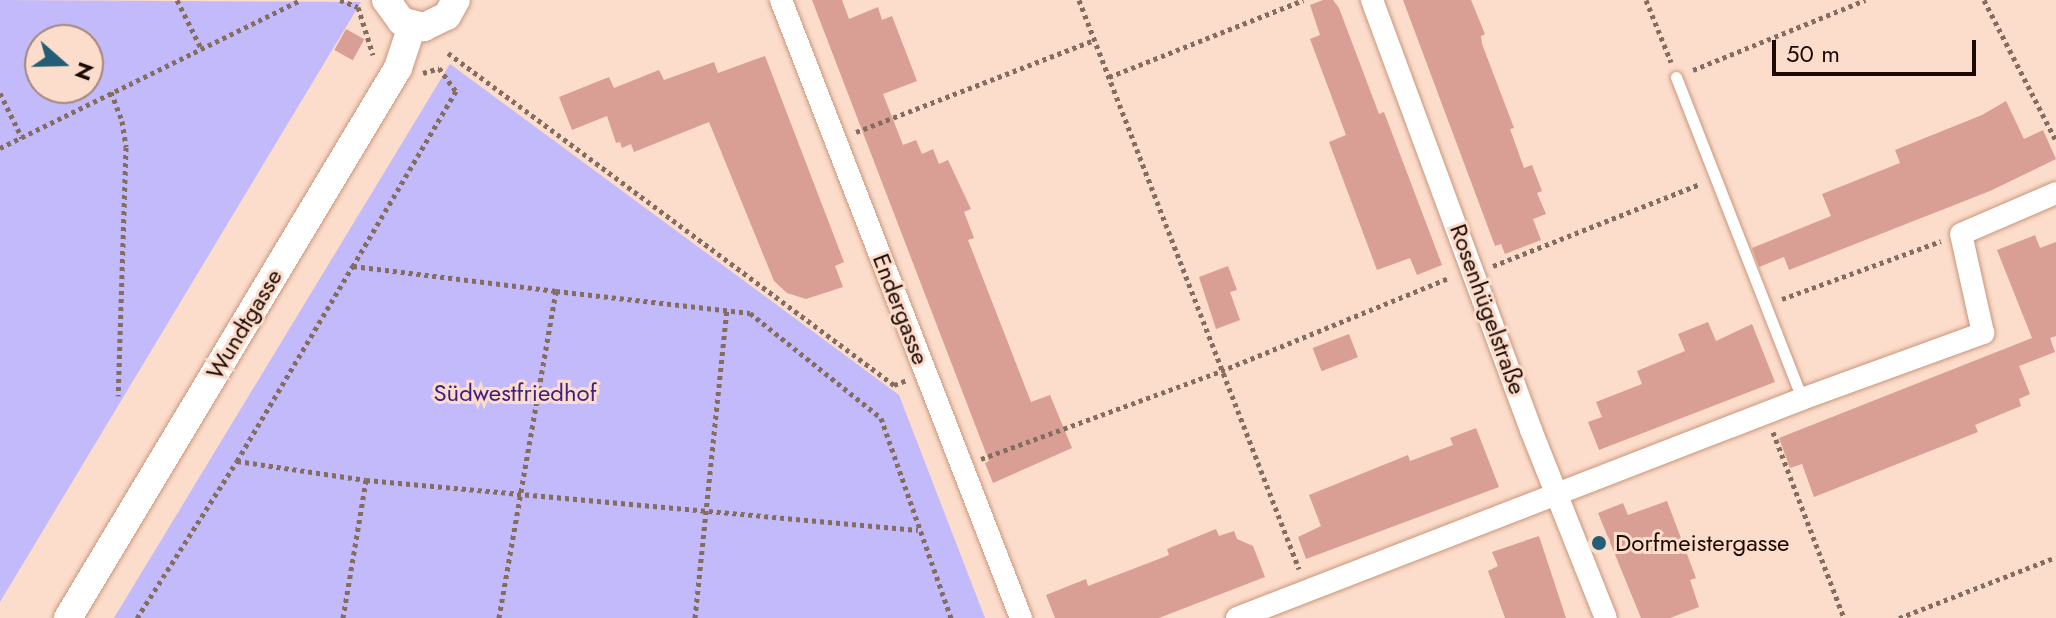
<!DOCTYPE html>
<html>
<head>
<meta charset="utf-8">
<style>
  body { margin:0 }
  #map { position:relative; width:2056px; height:618px; overflow:hidden; background:#fcdccb; font-family:Jost,sans-serif }
  div>[style] { position:absolute }
  .green>* { inset:0; background:#c2bafa }
  .building>* { inset:0; background:#d99f94; transform-origin:0 0 }
  .path>* { height:5px; margin-top:-2.5px; transform-origin:0; background:repeating-linear-gradient(90deg,#846c60 0 4px,transparent 0 8px) }
  .roads { filter:drop-shadow(0 0 2px #c8967b) drop-shadow(0 0 2px #c8967b) }
  .service>* { height:11px; margin:-5.5px; padding:0 5.5px; transform-origin:5.5px; border-radius:5.5px; background:#fff }
  .minor>* { height:22px; margin:-11px; padding:0 11px; transform-origin:11px; border-radius:11px; background:#fff }
  .tertiary>* { height:28px; margin:-14px; padding:0 14px; transform-origin:14px; border-radius:14px; background:#fff }
  .dots>* { width:22px; height:22px; translate:-50% -50%; box-sizing:border-box; border:4px solid #fcdccb; border-radius:50% }
  span { translate:-50% -50%; white-space:nowrap; text-align:center; line-height:1.15; -webkit-text-stroke:6px #fcdccb; paint-order:stroke }
  .street-label { font-size:24px; color:#1d0b03 }
  .park-label { font-size:24px; color:#3e1f82 }
  .poi-label { font-size:24px; color:#1d0b03 }
  .left { translate:0 -50%; text-align:left }
  .north { position:absolute; left:24px; top:24px; width:80px; height:80px; box-sizing:border-box; background:#fcdccb; border:2px solid #a3887b; border-radius:50%; rotate:110deg; font-size:22px; font-weight:700; line-height:32px; text-align:center; color:#1d0b03 }
  .north::after { content:''; display:block; margin:auto; width:28px; height:36px; background:#235d76; clip-path:polygon(50% 0,100% 100%,50% 72%,0 100%) }
  .scale { position:absolute; left:1772px; top:40px; width:204px; height:36px; box-sizing:border-box; border:4px solid #1d0b03; border-top:0; padding-left:10px; font-size:24px; line-height:28px; white-space:nowrap; color:#1d0b03; -webkit-text-stroke:6px #fcdccb; paint-order:stroke }
</style>
</head>
<body>
<div id="map">
  <div class="green">
    <i style="clip-path:polygon(evenodd,0 0,361px 2px,0 602px,0 0,88px 40px,88px 88px,40px 88px,40px 40px,88px 40px)"></i>
    <i style="clip-path:polygon(450px 64px,899px 395px,985px 618px,114px 618px)"></i>
  </div>
  <div class="building">
    <i style="clip-path:polygon(812px 0,842px 0,849px 19px,878px 7px,882px 20px,892px 16px,917px 81px,883px 94px,903px 145px,916px 140px,922px 154px,933px 149px,939px 164px,948px 160px,971px 209px,964px 212px,974px 238px,968px 240px,1031px 402px,1050px 395px,1072px 448px,993px 483px,985px 463px,989px 461px)"></i>
    <i style="clip-path:polygon(1323px 0,1333px 0,1339px 8px,1379px 114px,1384px 112px,1442px 265px,1417px 275px,1410px 258px,1377px 270px,1329px 142px,1346px 135px,1310px 39px,1320px 35px,1310px 5px)"></i>
    <i style="clip-path:polygon(1403px 0,1471px 0,1485px 34px,1481px 36px,1482px 44px,1514px 128px,1510px 129px,1524px 168px,1532px 165px,1542px 191px,1537px 193px,1546px 214px,1533px 219px,1541px 240px,1505px 254px,1501px 244px,1495px 246px)"></i>
    <i style="left:346px;top:29px;width:21px;height:24px;rotate:29deg"></i>
    <i style="clip-path:polygon(765px 56px,844px 262px,835px 266px,843px 287px,806px 299px,787px 293px,774px 281px,709px 122px,634px 152px,631px 144px,622px 148px,620px 142px,616px 143px,607px 116px,572px 130px,559px 97px,609px 77px,614px 88px,659px 70px,664px 80px,714px 62px,718px 73px)"></i>
    <i style="clip-path:polygon(2006px 101px,2024px 139px,2043px 130px,2056px 159px,1990px 191px,1789px 270px,1784px 257px,1759px 267px,1752px 248px,1831px 216px,1822px 194px,1900px 163px,1895px 150px,1982px 115px)"></i>
    <i style="clip-path:polygon(2035px 235px,2040px 248px,2056px 242px,2056px 336px,2050px 338px,2055px 352px,2019px 366px,2030px 394px,2019px 399px,2021px 406px,1975px 425px,1978px 432px,1814px 497px,1802px 464px,1790px 468px,1779px 438px,2032px 338px,1997px 250px)"></i>
    <i style="clip-path:polygon(1228px 266px,1237px 290px,1230px 292px,1240px 320px,1216px 329px,1199px 277px)"></i>
    <i style="clip-path:polygon(1708px 322px,1716px 341px,1752px 324px,1775px 382px,1599px 450px,1588px 422px,1602px 417px,1596px 402px,1642px 384px,1637px 371px,1685px 351px,1678px 334px)"></i>
    <i style="left:1349px;top:334px;width:25px;height:39px;rotate:69deg"></i>
    <i style="clip-path:polygon(1476px 428px,1499px 487px,1306px 559px,1298px 537px,1321px 526px,1309px 495px,1408px 455px,1410px 461px,1453px 445px,1450px 438px)"></i>
    <i style="clip-path:polygon(1667px 501px,1696px 578px,1690px 580px,1699px 607px,1670px 618px,1641px 618px,1598px 513px,1623px 503px,1628px 515px)"></i>
    <i style="clip-path:polygon(1216px 529px,1219px 536px,1234px 531px,1237px 539px,1253px 546px,1265px 577px,1159px 618px,1055px 618px,1046px 595px,1086px 579px,1088px 586px,1146px 564px,1169px 555px,1167px 549px)"></i>
    <i style="clip-path:polygon(1539px 536px,1566px 618px,1505px 618px,1488px 571px,1498px 566px,1492px 552px)"></i>
  </div>
  <div class="path">
    <i style="left:177px;top:0;width:54px;rotate:63.4deg"></i>
    <i style="left:340px;top:0;width:19px;rotate:21deg"></i>
    <i style="left:358px;top:7px;width:50px;rotate:72.6deg"></i>
    <i style="left:1079px;top:0;width:610px;rotate:68.86deg"></i>
    <i style="left:1646px;top:0;width:67px;rotate:68deg"></i>
    <i style="left:1984px;top:0;width:158px;rotate:62.9deg"></i>
    <i style="left:448px;top:53px;width:556px;rotate:36.66deg"></i>
    <i style="left:894px;top:385px;width:14px;rotate:-21deg"></i>
    <i style="left:1693px;top:70px;width:186px;rotate:-22.1deg"></i>
    <i style="left:423px;top:73px;width:17px;rotate:-17deg"></i>
    <i style="left:439px;top:68px;width:29px;rotate:54deg"></i>
    <i style="left:456px;top:91px;width:203px;rotate:120.5deg"></i>
    <i style="left:353px;top:266px;width:205px;rotate:7deg"></i>
    <i style="left:556px;top:291px;width:332px;rotate:99.9deg"></i>
    <i style="left:1109px;top:77px;width:209px;rotate:-21.6deg"></i>
    <i style="left:111px;top:92px;width:31px;rotate:69deg"></i>
    <i style="left:122px;top:121px;width:26px;rotate:81deg"></i>
    <i style="left:126px;top:147px;width:249px;rotate:91.8deg"></i>
    <i style="left:0;top:93px;width:50px;rotate:63.9deg"></i>
    <i style="left:856px;top:132px;width:255px;rotate:-21.1deg"></i>
    <i style="left:0;top:148px;width:335px;rotate:-26.2deg"></i>
    <i style="left:1493px;top:266px;width:223px;rotate:-21.6deg"></i>
    <i style="left:556px;top:291px;width:195px;rotate:6.5deg"></i>
    <i style="left:750px;top:313px;width:168px;rotate:38.7deg"></i>
    <i style="left:881px;top:418px;width:212px;rotate:70.7deg"></i>
    <i style="left:1782px;top:299px;width:169px;rotate:-20deg"></i>
    <i style="left:1773px;top:432px;width:199px;rotate:69.1deg"></i>
    <i style="left:981px;top:459px;width:256px;rotate:-20.1deg"></i>
    <i style="left:1221px;top:371px;width:246px;rotate:-22.2deg"></i>
    <i style="left:237px;top:461px;width:130px;rotate:8.4deg"></i>
    <i style="left:366px;top:480px;width:554px;rotate:5.18deg"></i>
    <i style="left:137px;top:618px;width:186px;rotate:-57.5deg"></i>
    <i style="left:237px;top:461px;width:227px;rotate:-59.3deg"></i>
    <i style="left:343px;top:618px;width:140px;rotate:-80.5deg"></i>
    <i style="left:695px;top:618px;width:312px;rotate:-84.1deg"></i>
    <i style="left:1899px;top:618px;width:168px;rotate:-21.2deg"></i>
  </div>
  <div class="roads">
    <div class="service">
      <i style="left:1676px;top:77px;width:346px;rotate:68.6deg"></i>
    </div>
    <div class="minor">
      <i style="left:781px;top:0;width:663px;rotate:68.78deg"></i>
      <i style="left:1372px;top:0;width:458px;rotate:69.7deg"></i>
      <i style="left:1531px;top:430px;width:202px;rotate:68.3deg"></i>
      <i style="left:1237px;top:618px;width:606px;rotate:-21.19deg"></i>
      <i style="left:1802px;top:399px;width:193px;rotate:-20deg"></i>
      <i style="left:1983px;top:333px;width:101px;rotate:-102.5deg"></i>
      <i style="left:1961px;top:234px;width:103px;rotate:-23.3deg"></i>
    </div>
    <div class="tertiary">
      <i style="left:386px;top:0;width:26px;rotate:54deg"></i>
      <i style="left:401px;top:21px;width:24px;rotate:15deg"></i>
      <i style="left:424px;top:27px;width:25px;rotate:-26deg"></i>
      <i style="left:447px;top:16px;width:18px;rotate:-61deg"></i>
      <i style="left:68px;top:618px;width:641px;rotate:-59.04deg"></i>
      <i style="left:398px;top:68px;width:44px;rotate:-71.6deg"></i>
    </div>
  </div>
  <div class="dots">
    <i style="left:1599px;top:543px;background:#235d76"></i>
  </div>
  <div class="street-label">
    <span style="left:901px;top:309px;rotate:69deg">Endergasse</span>
    <span style="left:1488px;top:309px;rotate:70deg">Rosenhügelstraße</span>
    <span style="left:244px;top:324px;rotate:-59deg">Wundtgasse</span>
  </div>
  <div class="park-label">
    <span style="left:515px;top:393px">Südwestfriedhof</span>
  </div>
  <div class="poi-label">
    <span class="left" style="left:1615px;top:543px">Dorfmeistergasse</span>
  </div>
  <div class="north">N</div>
  <div class="scale">50 m</div>
</div>
</body>
</html>
